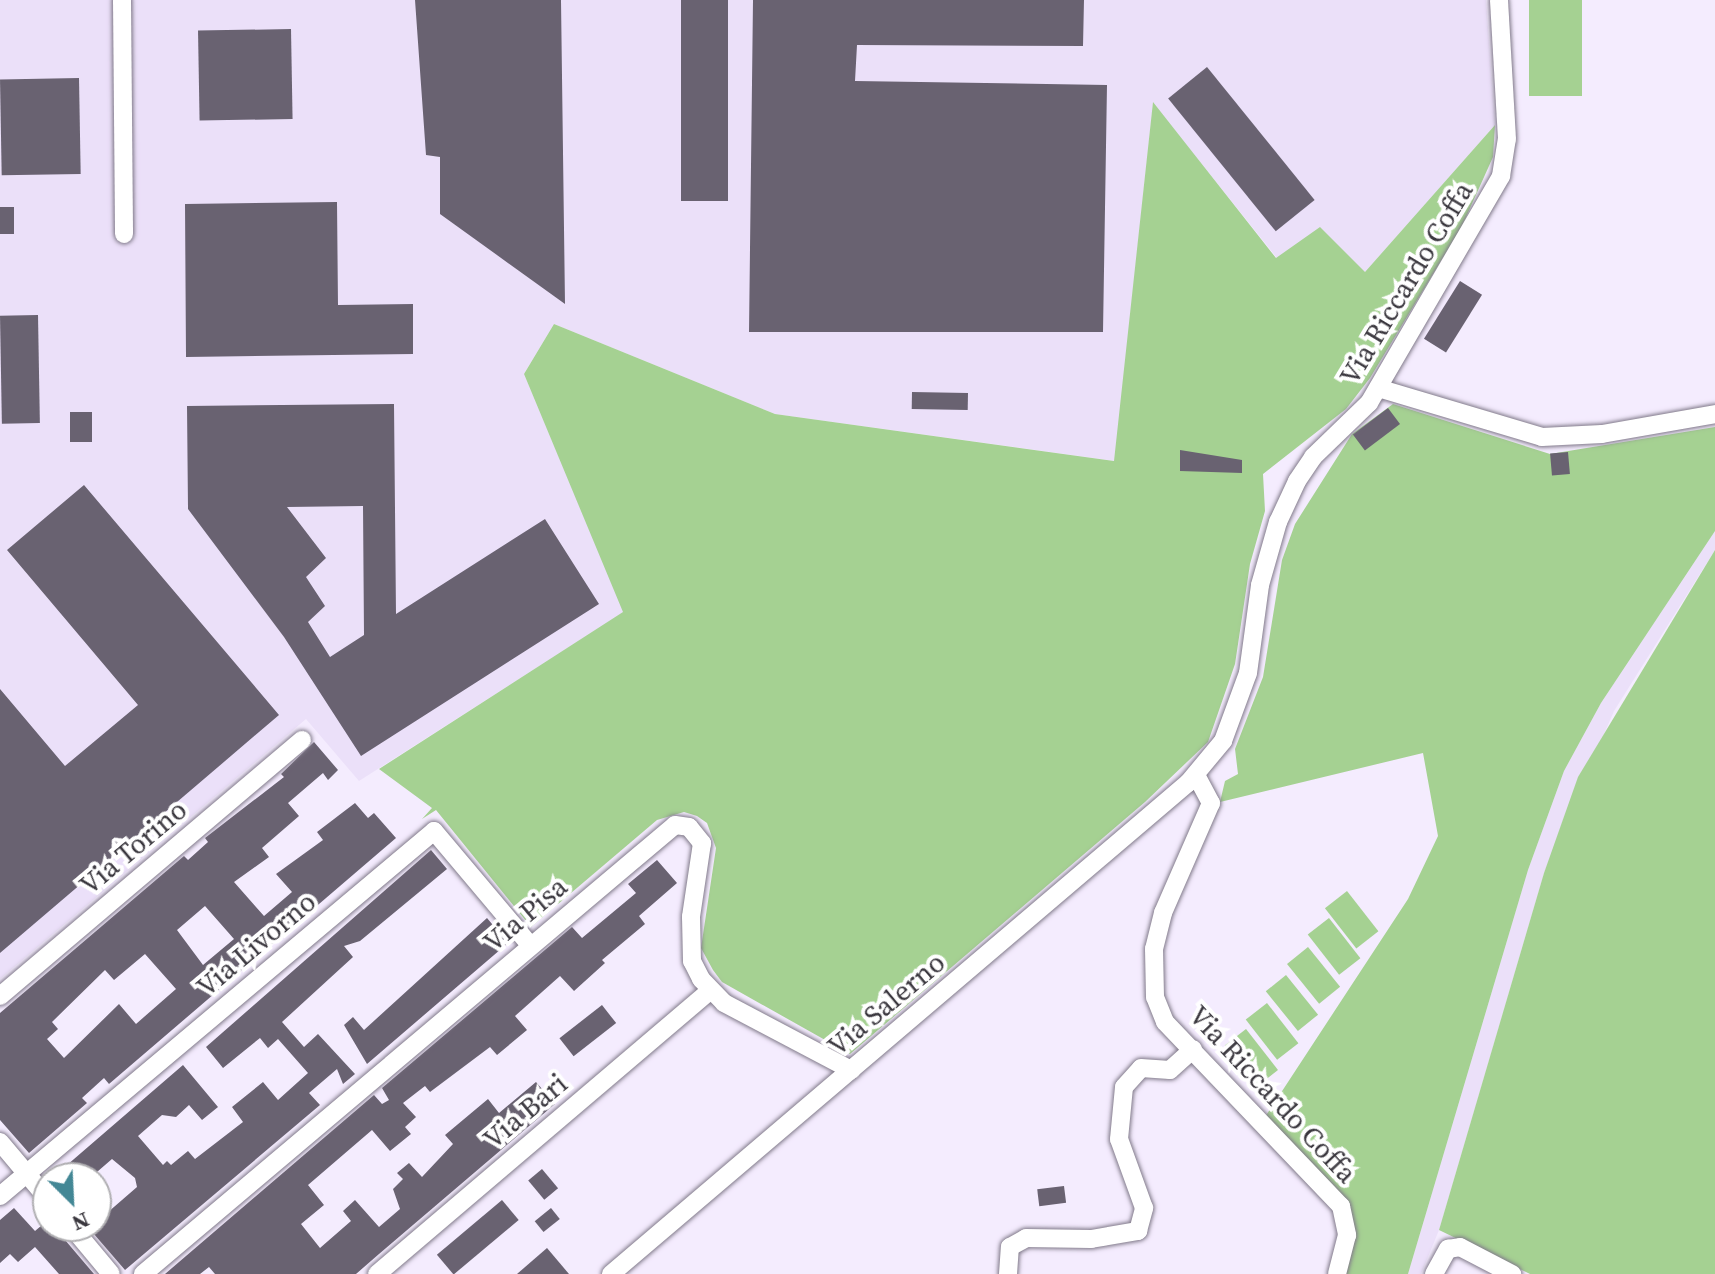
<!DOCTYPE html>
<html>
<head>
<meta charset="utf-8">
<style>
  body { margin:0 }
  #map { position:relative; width:1715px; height:1274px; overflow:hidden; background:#f4ecfe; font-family:"Source Serif 4",serif }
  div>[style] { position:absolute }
  .built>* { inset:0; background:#ebe0f9 }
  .green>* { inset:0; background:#a5d192; transform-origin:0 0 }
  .building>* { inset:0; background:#696271; transform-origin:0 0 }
  .roads { filter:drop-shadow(0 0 2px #817a8a) drop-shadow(0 0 2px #817a8a) }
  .minor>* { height:18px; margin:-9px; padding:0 9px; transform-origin:9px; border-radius:9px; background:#fff }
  span { translate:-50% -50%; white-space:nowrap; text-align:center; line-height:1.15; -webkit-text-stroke:8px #fff; paint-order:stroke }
  .street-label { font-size:28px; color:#3a373e }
  .north { position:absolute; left:32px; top:1162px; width:80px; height:80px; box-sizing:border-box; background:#fff; border:2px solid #b0afb2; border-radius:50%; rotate:156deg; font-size:22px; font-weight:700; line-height:32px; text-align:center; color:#3a373e }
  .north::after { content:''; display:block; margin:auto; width:28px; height:36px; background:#438795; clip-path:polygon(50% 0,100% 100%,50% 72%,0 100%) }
</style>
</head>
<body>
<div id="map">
  <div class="built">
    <i style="clip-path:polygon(0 0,1486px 0,1495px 125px,1365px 272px,1277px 258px,1153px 103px,1115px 461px,775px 414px,554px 324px,524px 374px,624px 612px,359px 781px,306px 719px,0 979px)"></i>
    <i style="clip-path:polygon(1715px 531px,1715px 550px,1614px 711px,1544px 873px,1439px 1230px,1421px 1274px,1408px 1274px,1528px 870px,1564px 771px,1601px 703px)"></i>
  </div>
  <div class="green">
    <i style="left:1529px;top:0;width:53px;height:96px"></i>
    <i style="clip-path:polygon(1153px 102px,1276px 258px,1320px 227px,1365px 272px,1495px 125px,1493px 157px,1462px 226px,1370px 378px,1346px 409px,1263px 474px,1265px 511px,1250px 564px,1235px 664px,1208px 742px,1145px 802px,850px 1054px,722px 982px,713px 970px,701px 948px,716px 848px,707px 823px,697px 816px,684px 812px,657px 820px,531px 927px,436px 810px,422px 819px,432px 808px,379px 769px,623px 612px,524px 374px,554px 324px,775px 414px,1114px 461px)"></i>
    <i style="clip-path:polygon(1393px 404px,1550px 454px,1715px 427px,1715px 531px,1601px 703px,1564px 771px,1528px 870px,1408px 1274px,1343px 1274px,1353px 1231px,1265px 1117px,1408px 899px,1438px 836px,1423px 753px,1220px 802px,1225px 781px,1238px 774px,1235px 749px,1263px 677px,1282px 560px,1295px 524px,1352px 434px)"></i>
    <i style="clip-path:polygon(1715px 550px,1715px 1274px,1530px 1274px,1439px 1230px,1544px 873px,1578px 777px)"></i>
    <i style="left:1347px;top:891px;width:51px;height:28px;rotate:52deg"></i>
    <i style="left:1329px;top:918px;width:51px;height:27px;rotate:52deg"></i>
    <i style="left:1308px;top:947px;width:51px;height:27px;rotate:51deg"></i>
    <i style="left:1286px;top:975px;width:51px;height:26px;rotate:51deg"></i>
    <i style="left:1267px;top:1003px;width:51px;height:27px;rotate:52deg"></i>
    <i style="left:1246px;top:1029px;width:52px;height:27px;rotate:52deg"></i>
  </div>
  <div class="building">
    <i style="clip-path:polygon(415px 0,561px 0,565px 304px,440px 214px,440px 157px,426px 155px)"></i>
    <i style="left:681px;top:0;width:47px;height:201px"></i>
    <i style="clip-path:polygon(753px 0,1084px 0,1083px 46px,857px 45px,855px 81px,1107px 85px,1103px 332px,749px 332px)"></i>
    <i style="left:291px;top:29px;width:90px;height:93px;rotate:89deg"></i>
    <i style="left:1207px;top:67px;width:171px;height:50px;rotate:51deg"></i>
    <i style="left:79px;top:78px;width:96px;height:79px;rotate:89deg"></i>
    <i style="clip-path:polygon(337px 202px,338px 305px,413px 304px,413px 354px,186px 357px,185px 204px)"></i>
    <i style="left:0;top:207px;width:14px;height:27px"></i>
    <i style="left:1460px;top:281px;width:26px;height:68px;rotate:32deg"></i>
    <i style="left:38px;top:315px;width:108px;height:38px;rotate:89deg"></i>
    <i style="left:912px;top:392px;width:56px;height:17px;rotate:1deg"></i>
    <i style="clip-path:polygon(evenodd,394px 404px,396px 614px,545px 519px,599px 604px,361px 756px,284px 637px,188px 509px,187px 406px,394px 404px,363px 506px,364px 635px,330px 657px,308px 622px,325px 606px,306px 577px,326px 558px,287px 507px,363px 506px)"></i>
    <i style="left:1388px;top:408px;width:20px;height:44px;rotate:53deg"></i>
    <i style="left:70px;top:412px;width:22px;height:30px"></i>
    <i style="clip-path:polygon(1180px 450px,1242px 460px,1242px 473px,1180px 471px)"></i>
    <i style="left:1568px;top:452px;width:22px;height:18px;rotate:85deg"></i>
    <i style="clip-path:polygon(84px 485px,279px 715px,0 953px,0 689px,65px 766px,138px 705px,7px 550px)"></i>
    <i style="clip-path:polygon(evenodd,314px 742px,338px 770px,328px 780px,323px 773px,288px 803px,299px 816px,262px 848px,269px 857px,234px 882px,264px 916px,292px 892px,276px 874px,323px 840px,317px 832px,355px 803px,368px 818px,374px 813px,396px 838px,109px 1084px,104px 1078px,82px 1098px,87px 1103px,29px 1153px,0 1120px,0 1013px,184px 856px,188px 860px,208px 842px,205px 838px,284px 777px,281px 774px,314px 742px,205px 906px,234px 939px,203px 965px,177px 930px,205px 906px,314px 742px,145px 954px,176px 989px,136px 1024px,119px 1004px,64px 1058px,47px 1039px,58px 1029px,52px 1022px,105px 970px,114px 980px,145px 954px)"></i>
    <i style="clip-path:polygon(431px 850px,447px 869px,360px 941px,344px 946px,353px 957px,282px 1022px,304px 1047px,318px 1034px,355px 1074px,343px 1084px,337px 1069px,309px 1093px,320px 1105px,125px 1270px,87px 1226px,96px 1226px,96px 1199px,107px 1213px,137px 1187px,135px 1178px,112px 1159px,90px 1178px,52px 1178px,183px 1065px,218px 1107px,202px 1120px,189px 1105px,176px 1117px,162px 1115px,138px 1136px,163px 1165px,167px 1161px,171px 1165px,188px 1151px,195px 1159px,243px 1122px,232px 1107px,263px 1082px,278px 1100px,308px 1073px,278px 1039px,268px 1048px,260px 1038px,223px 1068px,206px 1047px)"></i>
    <i style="clip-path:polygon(657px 860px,677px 883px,639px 916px,645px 924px,602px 960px,605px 963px,574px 991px,560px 976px,515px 1016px,527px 1030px,497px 1055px,490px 1047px,430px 1092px,425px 1086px,403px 1103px,416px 1117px,405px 1127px,411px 1134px,390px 1151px,372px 1130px,308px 1185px,324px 1205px,301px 1224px,320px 1248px,351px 1221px,343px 1211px,355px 1200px,379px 1227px,400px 1209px,393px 1189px,403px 1179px,397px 1173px,409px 1163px,422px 1177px,453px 1144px,445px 1135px,488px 1099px,499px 1113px,536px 1082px,555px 1104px,379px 1254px,356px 1274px,215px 1274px,209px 1267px,200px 1274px,165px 1274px,374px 1095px,382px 1104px,389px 1100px,382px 1088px,572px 927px,582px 938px,636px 893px,628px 884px)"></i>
    <i style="clip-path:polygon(487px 918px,508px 943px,367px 1064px,344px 1025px,353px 1017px,364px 1030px)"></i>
    <i style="left:602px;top:1005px;width:23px;height:54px;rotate:52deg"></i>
    <i style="left:542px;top:1169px;width:25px;height:18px;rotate:50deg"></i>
    <i style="left:1064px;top:1186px;width:17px;height:27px;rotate:83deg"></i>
    <i style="left:502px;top:1200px;width:26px;height:85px;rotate:50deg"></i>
    <i style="clip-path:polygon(14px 1208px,35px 1231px,48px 1220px,94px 1274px,59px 1274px,35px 1247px,18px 1262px,10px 1254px,0 1263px,0 1220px)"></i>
    <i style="left:551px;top:1208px;width:14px;height:21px;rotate:51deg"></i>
    <i style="clip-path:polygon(547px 1248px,569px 1274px,517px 1274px)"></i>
  </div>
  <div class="roads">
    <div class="minor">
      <i style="left:122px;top:0;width:234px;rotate:89.5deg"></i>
      <i style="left:1378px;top:388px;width:171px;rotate:16.6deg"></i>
      <i style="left:1542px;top:437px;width:60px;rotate:-2.9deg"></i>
      <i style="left:1602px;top:434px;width:115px;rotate:-10deg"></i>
      <i style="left:1196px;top:775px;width:32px;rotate:62deg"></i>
      <i style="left:1211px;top:803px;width:120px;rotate:113.6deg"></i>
      <i style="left:1163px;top:913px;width:37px;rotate:104deg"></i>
      <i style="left:1154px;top:949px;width:48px;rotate:88.8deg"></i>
      <i style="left:1155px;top:997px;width:27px;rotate:68deg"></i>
      <i style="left:1165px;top:1022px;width:255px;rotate:46.3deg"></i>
      <i style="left:1341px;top:1206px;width:30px;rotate:78deg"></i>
      <i style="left:1347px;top:1235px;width:40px;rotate:104.4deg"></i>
      <i style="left:0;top:996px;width:396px;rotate:-40.3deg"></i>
      <i style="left:0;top:1142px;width:75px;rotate:49.9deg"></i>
      <i style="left:0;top:1196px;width:567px;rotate:-40.06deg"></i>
      <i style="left:434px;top:831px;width:149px;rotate:49.9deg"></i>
      <i style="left:71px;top:1226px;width:62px;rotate:50.2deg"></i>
      <i style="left:143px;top:1274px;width:696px;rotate:-40.16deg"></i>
      <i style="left:675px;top:825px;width:14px;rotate:8deg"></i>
      <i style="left:689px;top:827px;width:21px;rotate:51deg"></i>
      <i style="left:702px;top:843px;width:75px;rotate:98.5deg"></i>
      <i style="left:691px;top:917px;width:44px;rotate:88.7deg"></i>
      <i style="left:692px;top:961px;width:20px;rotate:63deg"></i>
      <i style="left:701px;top:979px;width:33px;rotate:46deg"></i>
      <i style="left:724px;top:1003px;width:144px;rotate:27.8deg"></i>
      <i style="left:377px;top:1274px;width:436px;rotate:-40.4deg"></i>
      <i style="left:611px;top:1274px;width:758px;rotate:-40.4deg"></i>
      <i style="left:1188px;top:783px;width:55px;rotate:-50.2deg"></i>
      <i style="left:1223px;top:741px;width:72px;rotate:-69.8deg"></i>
      <i style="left:1248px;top:673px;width:89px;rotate:-82.2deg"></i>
      <i style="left:1260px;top:585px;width:66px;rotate:-74.1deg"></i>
      <i style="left:1278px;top:522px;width:45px;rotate:-65.1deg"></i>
      <i style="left:1297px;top:481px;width:29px;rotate:-56deg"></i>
      <i style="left:1313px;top:457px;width:78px;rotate:-44deg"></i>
      <i style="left:1369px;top:403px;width:263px;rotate:-59.8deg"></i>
      <i style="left:1501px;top:176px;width:37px;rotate:-81deg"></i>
      <i style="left:1507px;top:139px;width:139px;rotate:-93.3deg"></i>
      <i style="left:1008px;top:1274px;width:27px;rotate:-86deg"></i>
      <i style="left:1010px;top:1247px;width:18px;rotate:-29deg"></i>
      <i style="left:1026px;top:1238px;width:65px;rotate:0.9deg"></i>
      <i style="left:1091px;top:1239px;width:48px;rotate:-9.7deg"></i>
      <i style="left:1138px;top:1231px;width:24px;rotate:-75deg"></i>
      <i style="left:1144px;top:1208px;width:73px;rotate:-109.9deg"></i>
      <i style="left:1119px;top:1139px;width:52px;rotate:-84.5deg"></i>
      <i style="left:1124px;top:1087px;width:25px;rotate:-48deg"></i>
      <i style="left:1141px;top:1068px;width:29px;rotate:4deg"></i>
      <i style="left:1170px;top:1070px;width:31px;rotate:-42deg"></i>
      <i style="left:1434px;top:1274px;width:29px;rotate:-61deg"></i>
      <i style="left:1448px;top:1249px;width:12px;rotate:-9deg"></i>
      <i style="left:1460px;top:1247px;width:59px;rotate:27.4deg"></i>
    </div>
  </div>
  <div class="street-label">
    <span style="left:1406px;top:283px;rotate:-59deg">Via Riccardo Coffa</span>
    <span style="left:133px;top:847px;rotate:-40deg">Via Torino</span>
    <span style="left:525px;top:914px;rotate:-40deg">Via Pisa</span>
    <span style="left:256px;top:944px;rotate:-40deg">Via Livorno</span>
    <span style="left:886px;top:1004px;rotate:-40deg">Via Salerno</span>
    <span style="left:1273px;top:1094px;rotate:47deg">Via Riccardo Coffa</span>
    <span style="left:525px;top:1111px;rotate:-40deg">Via Bari</span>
  </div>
  <div class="north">N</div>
</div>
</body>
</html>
